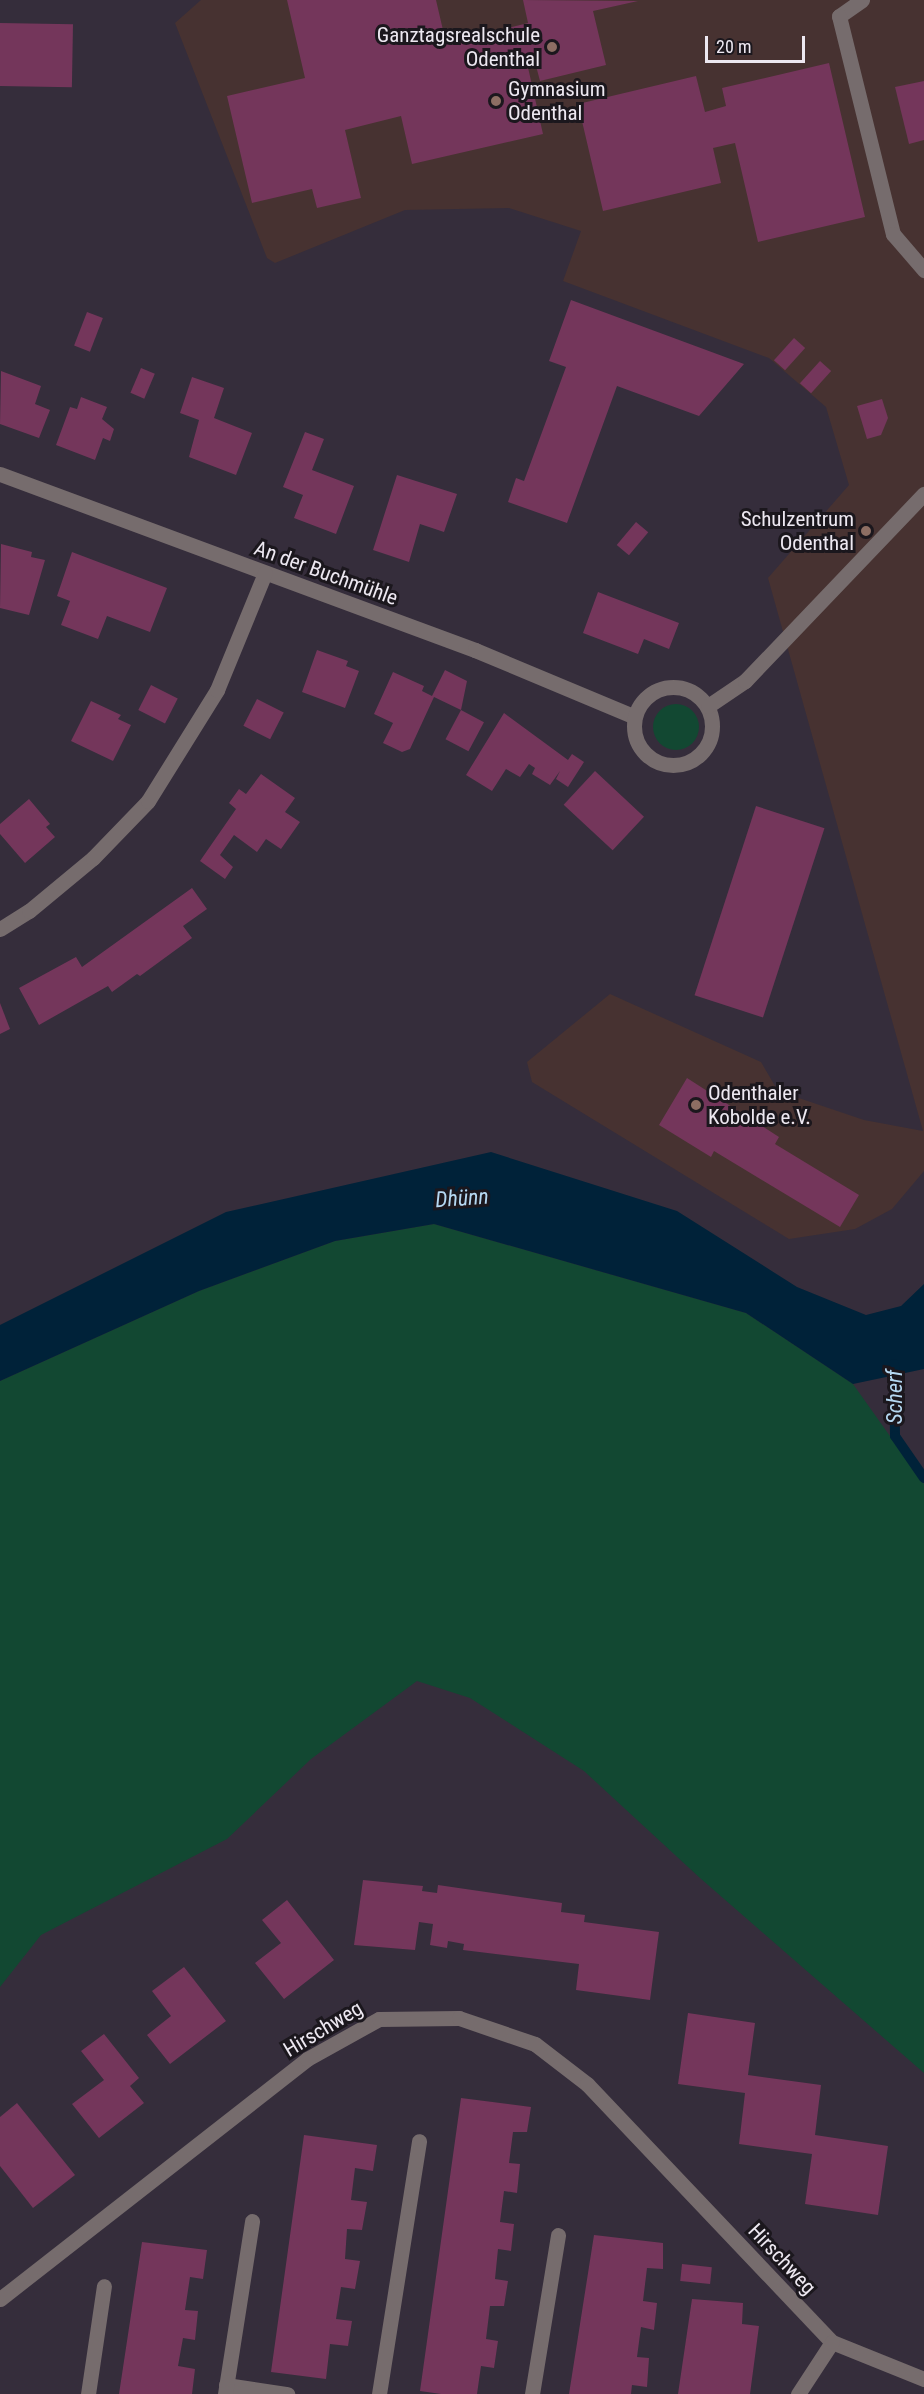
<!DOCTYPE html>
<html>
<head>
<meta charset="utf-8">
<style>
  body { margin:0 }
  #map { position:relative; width:924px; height:2394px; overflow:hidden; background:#352d3b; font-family:"Roboto Condensed",sans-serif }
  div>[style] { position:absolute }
  .education>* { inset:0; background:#473231 }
  .green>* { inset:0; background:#124832 }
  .round { border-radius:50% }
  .water>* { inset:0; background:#002239 }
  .stream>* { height:10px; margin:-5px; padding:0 5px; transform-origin:5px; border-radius:5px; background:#002239 }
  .building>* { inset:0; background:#74365b; transform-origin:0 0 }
  .minor>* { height:15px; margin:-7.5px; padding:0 7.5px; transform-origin:7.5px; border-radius:7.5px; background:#766c6d }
  .minor>.ring { margin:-7.5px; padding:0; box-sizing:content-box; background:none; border:15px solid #766c6d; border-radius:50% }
  .dots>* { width:16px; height:16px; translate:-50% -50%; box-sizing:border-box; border:3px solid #1b171d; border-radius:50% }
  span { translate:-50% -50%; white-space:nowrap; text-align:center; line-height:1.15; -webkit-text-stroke:6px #1b171d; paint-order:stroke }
  .poi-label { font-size:21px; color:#ede8f1 }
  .right { translate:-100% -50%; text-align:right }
  .left { translate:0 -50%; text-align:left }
  .street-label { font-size:21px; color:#ede8f1 }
  .water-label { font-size:22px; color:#b5d8f2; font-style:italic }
  .scale { position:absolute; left:705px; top:36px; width:100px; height:27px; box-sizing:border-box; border:3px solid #ede8f1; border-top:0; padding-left:8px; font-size:18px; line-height:21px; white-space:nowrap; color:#ede8f1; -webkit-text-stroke:4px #1b171d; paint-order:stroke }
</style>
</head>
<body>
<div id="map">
  <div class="education">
    <i style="clip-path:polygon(201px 0,924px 0,924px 1171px,892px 1209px,855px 1229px,789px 1239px,532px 1082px,527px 1062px,610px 994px,761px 1062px,778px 1091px,864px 1120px,923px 1131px,768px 578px,849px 485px,826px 407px,769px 358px,563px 281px,581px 231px,509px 208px,405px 210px,275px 263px,267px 258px,175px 23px)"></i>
  </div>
  <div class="green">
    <i class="round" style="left:653px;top:704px;width:46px;height:46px"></i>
    <i style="clip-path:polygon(434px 1224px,746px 1313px,853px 1384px,924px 1484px,924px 2073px,700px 1878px,584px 1771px,470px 1698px,417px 1681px,311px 1759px,227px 1839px,41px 1935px,0 1987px,0 1381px,199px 1291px,335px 1241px)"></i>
  </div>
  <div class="water">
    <i style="clip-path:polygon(491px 1152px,677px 1211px,797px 1287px,866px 1315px,901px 1306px,924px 1284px,924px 1369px,853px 1384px,746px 1313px,434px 1224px,335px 1241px,199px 1291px,0 1381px,0 1325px,226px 1212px)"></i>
  </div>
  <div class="stream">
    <i style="left:894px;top:1364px;width:72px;rotate:89.2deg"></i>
    <i style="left:895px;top:1436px;width:51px;rotate:55.4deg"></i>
  </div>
  <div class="building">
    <i style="clip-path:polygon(287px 0,436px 0,446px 43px,528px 23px,523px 0,638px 1px,593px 11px,606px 65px,540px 81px,535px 62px,527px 63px,543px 134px,412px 164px,401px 116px,345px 130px,361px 198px,317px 208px,312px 189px,252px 203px,227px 96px,305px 78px)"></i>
    <i style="left:0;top:23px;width:73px;height:63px;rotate:1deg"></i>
    <i style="clip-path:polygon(829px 63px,865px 217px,758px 242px,735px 143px,713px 148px,721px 183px,603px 211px,578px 104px,696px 76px,705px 112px,726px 106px,722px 88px)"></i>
    <i style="clip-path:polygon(924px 81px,924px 140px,909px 144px,895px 87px)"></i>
    <i style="clip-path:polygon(571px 300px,744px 364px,699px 416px,617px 386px,567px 523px,508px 502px,516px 478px,524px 481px,566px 367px,549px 361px)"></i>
    <i style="left:87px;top:312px;width:17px;height:36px;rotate:21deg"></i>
    <i style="left:794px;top:338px;width:15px;height:30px;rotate:42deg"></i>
    <i style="left:820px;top:361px;width:15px;height:30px;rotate:42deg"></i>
    <i style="left:141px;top:368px;width:15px;height:27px;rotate:23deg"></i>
    <i style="clip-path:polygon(1px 371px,41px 386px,35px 404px,50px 410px,39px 438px,0 424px)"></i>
    <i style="clip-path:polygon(192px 377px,224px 388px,214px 418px,252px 433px,236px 475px,189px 457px,199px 420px,180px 413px)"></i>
    <i style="clip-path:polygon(81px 397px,107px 407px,102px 419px,114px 429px,110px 441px,103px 438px,95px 460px,56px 445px,70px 407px,77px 409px)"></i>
    <i style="clip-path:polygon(882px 399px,888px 418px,881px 435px,867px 439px,857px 406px)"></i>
    <i style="clip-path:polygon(305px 432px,324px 439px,312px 470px,354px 486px,336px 534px,294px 518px,303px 495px,283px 487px)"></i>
    <i style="clip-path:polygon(397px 475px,457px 494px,444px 532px,420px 524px,409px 562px,373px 550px)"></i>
    <i style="left:636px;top:522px;width:16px;height:30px;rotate:40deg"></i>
    <i style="clip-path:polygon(1px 544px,32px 552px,31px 557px,45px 560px,29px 615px,0 608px)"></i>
    <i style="clip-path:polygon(72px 552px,167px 588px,150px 632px,107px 616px,98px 639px,61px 625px,70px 601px,57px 596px)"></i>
    <i style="clip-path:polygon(598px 592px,679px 623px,669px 649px,644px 639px,638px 654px,583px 633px)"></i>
    <i style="clip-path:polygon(317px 650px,348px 661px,346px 666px,359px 671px,345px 708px,302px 692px)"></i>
    <i style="clip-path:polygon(445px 670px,467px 681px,461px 710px,434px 697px,410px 749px,402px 752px,383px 743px,393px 723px,374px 714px,393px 672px,424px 686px,422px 691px,432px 696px)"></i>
    <i style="left:151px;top:685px;width:30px;height:28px;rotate:27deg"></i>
    <i style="left:257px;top:699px;width:30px;height:30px;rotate:27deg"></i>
    <i style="clip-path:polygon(91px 701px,121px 715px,118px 719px,131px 725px,113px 761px,71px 741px)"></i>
    <i style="left:461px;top:710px;width:26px;height:33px;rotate:28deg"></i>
    <i style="clip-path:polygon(504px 713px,568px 760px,572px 754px,584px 762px,568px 787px,556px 779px,560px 771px,550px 785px,532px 774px,535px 768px,529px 764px,520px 777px,506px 769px,492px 791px,466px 775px)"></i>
    <i style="left:595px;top:771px;width:67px;height:46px;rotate:43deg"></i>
    <i style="clip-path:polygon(261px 774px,295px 798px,285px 812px,300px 822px,281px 849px,266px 839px,257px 852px,234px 835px,220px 855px,233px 867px,225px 879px,200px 861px,236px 809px,229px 803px,239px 789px,246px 794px)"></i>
    <i style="clip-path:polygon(29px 799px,50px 824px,46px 827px,55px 837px,25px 863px,0 834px,0 824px)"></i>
    <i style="left:756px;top:806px;width:72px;height:199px;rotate:18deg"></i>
    <i style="clip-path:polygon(192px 888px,207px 909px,183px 926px,192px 938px,140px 976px,137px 974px,112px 992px,108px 986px,39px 1025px,19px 988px,76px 957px,82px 967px)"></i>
    <i style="clip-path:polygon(0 1003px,10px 1029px,0 1034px)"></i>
    <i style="clip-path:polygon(687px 1078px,779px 1137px,775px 1144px,859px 1195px,840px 1227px,714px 1151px,711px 1157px,659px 1125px)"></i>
    <i style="clip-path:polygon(363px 1880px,423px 1886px,422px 1891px,437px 1893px,438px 1885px,562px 1903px,561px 1912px,585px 1915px,584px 1922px,659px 1932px,650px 2000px,576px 1990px,579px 1964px,463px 1950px,464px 1944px,448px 1941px,447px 1948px,430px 1945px,433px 1924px,419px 1922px,415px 1950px,354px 1945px)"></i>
    <i style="clip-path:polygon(287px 1900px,334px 1960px,284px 1999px,255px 1963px,281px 1943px,262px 1920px)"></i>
    <i style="clip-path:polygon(184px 1967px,226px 2021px,170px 2064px,147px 2035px,171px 2016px,152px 1991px)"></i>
    <i style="clip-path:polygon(688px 2013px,755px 2023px,748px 2075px,821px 2085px,815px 2135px,888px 2146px,878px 2215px,805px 2204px,812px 2154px,739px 2144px,745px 2093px,678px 2084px)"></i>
    <i style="clip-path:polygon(104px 2034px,139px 2078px,130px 2086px,144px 2103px,99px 2138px,72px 2104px,104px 2080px,81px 2051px)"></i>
    <i style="clip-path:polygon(461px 2098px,531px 2107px,527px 2132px,513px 2132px,509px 2163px,520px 2164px,517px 2193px,504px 2191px,500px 2222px,514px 2224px,511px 2251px,498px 2249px,495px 2279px,508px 2281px,504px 2306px,490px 2306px,486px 2339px,498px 2341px,494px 2368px,481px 2366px,477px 2394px,441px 2394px,420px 2391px)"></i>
    <i style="clip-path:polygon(17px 2103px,75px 2175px,33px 2208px,0 2166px,0 2117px)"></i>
    <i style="clip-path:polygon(304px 2135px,377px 2145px,373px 2171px,355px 2168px,351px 2200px,367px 2202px,362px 2230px,347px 2229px,345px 2259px,360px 2261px,355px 2289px,341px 2287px,336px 2319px,352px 2321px,348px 2346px,330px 2344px,326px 2379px,271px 2372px)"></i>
    <i style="clip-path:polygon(594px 2235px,663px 2243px,663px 2269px,647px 2268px,643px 2301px,657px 2303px,654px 2330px,641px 2327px,637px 2357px,649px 2358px,647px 2387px,632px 2385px,631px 2394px,569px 2394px)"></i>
    <i style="clip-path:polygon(142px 2242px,207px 2250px,203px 2279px,190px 2277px,185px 2310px,198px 2311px,195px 2340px,183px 2338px,178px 2366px,195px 2369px,192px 2394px,119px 2394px)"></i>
    <i style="left:682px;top:2264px;width:30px;height:17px;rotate:6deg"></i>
    <i style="clip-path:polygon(692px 2299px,743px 2303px,742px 2324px,759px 2326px,750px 2394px,678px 2394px)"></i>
  </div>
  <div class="minor">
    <i style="left:862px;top:0;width:28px;rotate:145deg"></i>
    <i style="left:839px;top:16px;width:225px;rotate:76.1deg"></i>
    <i style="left:893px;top:234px;width:48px;rotate:49.3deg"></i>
    <i style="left:0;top:474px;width:507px;rotate:20.33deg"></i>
    <i style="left:475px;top:650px;width:173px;rotate:22.7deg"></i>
    <i class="ring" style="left:634px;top:687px;width:63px;height:63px"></i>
    <i style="left:708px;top:706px;width:45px;rotate:-34deg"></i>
    <i style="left:745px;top:681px;width:259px;rotate:-46.3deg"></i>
    <i style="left:0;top:929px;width:34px;rotate:-32deg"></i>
    <i style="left:29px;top:911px;width:83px;rotate:-39.6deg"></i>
    <i style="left:93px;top:858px;width:79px;rotate:-46deg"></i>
    <i style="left:148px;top:801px;width:131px;rotate:-58.1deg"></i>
    <i style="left:217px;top:690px;width:126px;rotate:-67.7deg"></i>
    <i style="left:0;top:2299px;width:390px;rotate:-38deg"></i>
    <i style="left:307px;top:2059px;width:82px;rotate:-29.1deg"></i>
    <i style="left:379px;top:2019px;width:80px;rotate:-0.7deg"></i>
    <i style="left:459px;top:2018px;width:80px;rotate:18.9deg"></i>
    <i style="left:535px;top:2044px;width:66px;rotate:37.6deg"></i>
    <i style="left:587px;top:2084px;width:356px;rotate:46.5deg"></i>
    <i style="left:832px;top:2342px;width:99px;rotate:21.9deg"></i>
    <i style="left:226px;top:2385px;width:62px;rotate:8.4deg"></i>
    <i style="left:88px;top:2394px;width:109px;rotate:-81.6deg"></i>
    <i style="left:225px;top:2394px;width:175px;rotate:-81.1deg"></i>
    <i style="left:379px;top:2394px;width:256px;rotate:-81deg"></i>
    <i style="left:532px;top:2394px;width:161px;rotate:-80.7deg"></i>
    <i style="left:798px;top:2394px;width:62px;rotate:-56.8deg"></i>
  </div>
  <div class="dots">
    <i style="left:552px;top:47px;background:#8d6e63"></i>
    <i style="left:496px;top:101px;background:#8d6e63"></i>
    <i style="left:866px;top:531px;background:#8d6e63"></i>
    <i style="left:696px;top:1105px;background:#8d6e63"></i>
  </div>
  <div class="poi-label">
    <span class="right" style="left:540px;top:47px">Ganztagsrealschule<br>Odenthal</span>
    <span class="left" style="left:508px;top:101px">Gymnasium<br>Odenthal</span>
    <span class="right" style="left:854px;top:531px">Schulzentrum<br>Odenthal</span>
    <span class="left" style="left:708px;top:1105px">Odenthaler<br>Kobolde e.V.</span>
  </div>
  <div class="street-label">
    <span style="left:326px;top:573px;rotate:20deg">An der Buchmühle</span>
    <span style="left:323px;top:2029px;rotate:-31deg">Hirschweg</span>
    <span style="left:782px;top:2259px;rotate:47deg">Hirschweg</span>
  </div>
  <div class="water-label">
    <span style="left:462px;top:1198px;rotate:-4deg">Dhünn</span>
    <span style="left:895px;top:1397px;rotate:-90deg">Scherf</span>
  </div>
  <div class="scale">20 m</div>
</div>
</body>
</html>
